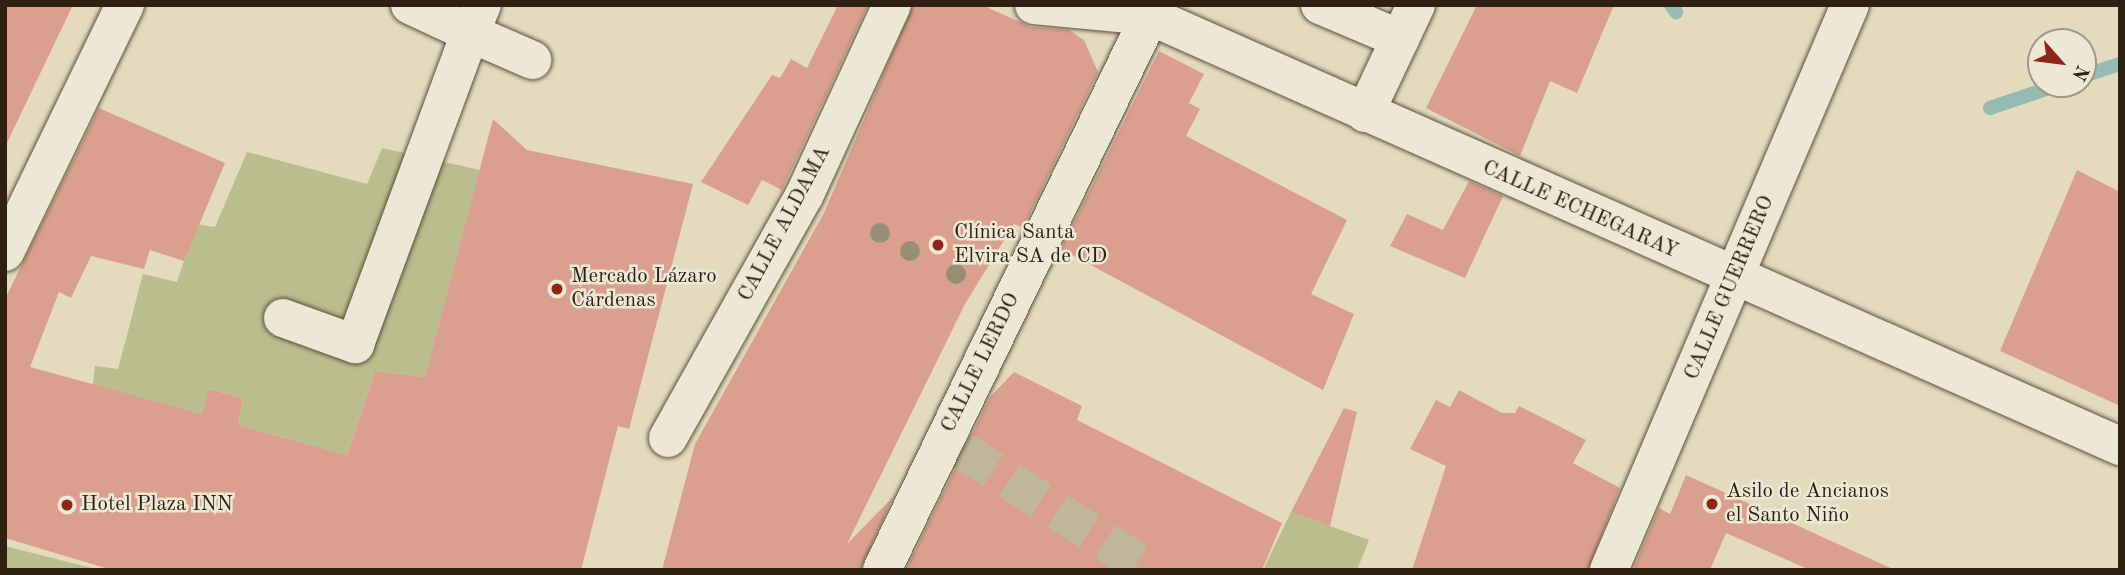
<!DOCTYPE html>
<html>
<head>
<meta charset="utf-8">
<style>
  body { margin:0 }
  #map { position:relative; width:2125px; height:575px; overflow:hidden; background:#e4dbbf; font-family:"Old Standard TT",serif }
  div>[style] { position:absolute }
  .green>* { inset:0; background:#babe8e }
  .stream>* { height:14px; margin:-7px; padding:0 7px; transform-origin:7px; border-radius:7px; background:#95bbb2 }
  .building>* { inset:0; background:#daa08d }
  .minor-tunnel>* { height:38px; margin-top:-19px; transform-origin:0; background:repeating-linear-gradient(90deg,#c0b69c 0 38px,transparent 0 57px) }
  .roads { filter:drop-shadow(0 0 2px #5c503c) drop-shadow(0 0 2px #5c503c) }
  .minor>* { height:38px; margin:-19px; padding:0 19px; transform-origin:19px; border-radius:19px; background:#ede8d5 }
  .trees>* { width:20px; height:20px; margin:-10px; border-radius:50%; background:#978f74 }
  .dots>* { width:19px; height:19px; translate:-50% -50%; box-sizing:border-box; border:4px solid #ede8d5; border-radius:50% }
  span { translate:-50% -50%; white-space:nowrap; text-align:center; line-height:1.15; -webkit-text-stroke:5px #ede8d5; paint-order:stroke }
  .street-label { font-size:21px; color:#2e2111 }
  .poi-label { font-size:21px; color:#2e2111 }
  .left { translate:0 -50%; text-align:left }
  .frame { position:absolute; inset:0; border:7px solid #2e2111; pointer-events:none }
  .north { position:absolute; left:2027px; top:28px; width:70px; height:70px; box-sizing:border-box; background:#ede8d5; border:2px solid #a19887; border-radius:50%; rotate:118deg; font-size:19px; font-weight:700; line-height:28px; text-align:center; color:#2e2111 }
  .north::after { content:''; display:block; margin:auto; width:24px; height:32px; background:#8f2418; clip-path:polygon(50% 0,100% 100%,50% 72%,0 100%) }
</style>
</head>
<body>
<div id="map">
  <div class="green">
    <i style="clip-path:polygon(382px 148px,480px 170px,425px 377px,375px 371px,347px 455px,238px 425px,243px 398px,210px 389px,202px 414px,93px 385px,95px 366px,118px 369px,143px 274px,177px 282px,196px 224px,215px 227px,247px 152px,367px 184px)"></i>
    <i style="clip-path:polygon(1291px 512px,1369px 540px,1357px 570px,1263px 570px)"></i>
    <i style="clip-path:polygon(5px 546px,100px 570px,5px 570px)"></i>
  </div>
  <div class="stream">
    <i style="left:1671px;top:5px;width:9px;rotate:54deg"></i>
    <i style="left:2083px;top:76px;width:39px;rotate:-18deg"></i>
    <i style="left:1990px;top:108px;width:75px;rotate:-18.7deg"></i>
  </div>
  <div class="building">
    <i style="clip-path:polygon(5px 5px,73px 5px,5px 147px)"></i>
    <i style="clip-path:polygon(838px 5px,868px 5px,782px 190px,762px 180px,748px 205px,701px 182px,772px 75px,780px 78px,791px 59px,807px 68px)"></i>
    <i style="clip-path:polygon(913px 5px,982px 5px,1031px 27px,1069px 30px,1084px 40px,1098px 72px,1023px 228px,1014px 224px,965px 304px,847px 544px,893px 497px,860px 570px,662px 570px,695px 444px,824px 213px)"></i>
    <i style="clip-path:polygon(1477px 5px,1614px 5px,1577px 93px,1550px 81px,1520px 156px,1426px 108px)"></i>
    <i style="clip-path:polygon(1159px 51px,1204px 74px,1189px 103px,1200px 109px,1186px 136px,1347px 220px,1311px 294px,1354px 314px,1323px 390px,1061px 249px)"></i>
    <i style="clip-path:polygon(99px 108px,225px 163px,184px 261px,150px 250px,144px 269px,91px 256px,71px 298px,59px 292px,30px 367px,202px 414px,209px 389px,243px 398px,238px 425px,347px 455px,375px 371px,425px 377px,493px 119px,527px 150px,693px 184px,629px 429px,618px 426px,581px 570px,112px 570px,5px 538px,5px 299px)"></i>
    <i style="clip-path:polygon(2077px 170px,2120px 192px,2120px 406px,2000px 351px)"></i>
    <i style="clip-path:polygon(1469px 181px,1503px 196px,1465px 278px,1390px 246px,1407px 214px,1443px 230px)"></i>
    <i style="clip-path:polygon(1014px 372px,1082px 406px,1077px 420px,1282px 523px,1262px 570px,906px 570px,990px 397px)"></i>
    <i style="clip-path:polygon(1459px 390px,1502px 413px,1515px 413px,1519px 406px,1586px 440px,1573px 463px,1620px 488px,1588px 570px,1412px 570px,1446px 466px,1410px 449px,1436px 400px,1450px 407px)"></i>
    <i style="clip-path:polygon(1344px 408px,1357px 412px,1330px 526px,1291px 512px)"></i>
    <i style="clip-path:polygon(1686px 475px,1895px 570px,1810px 570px,1726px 533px,1710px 570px,1633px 570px,1659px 508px,1670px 514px)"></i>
  </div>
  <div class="minor-tunnel">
    <i style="left:961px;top:450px;width:224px;rotate:32.4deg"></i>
  </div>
  <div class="roads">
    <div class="minor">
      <i style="left:410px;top:5px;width:66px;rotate:25deg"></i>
      <i style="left:470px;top:33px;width:30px;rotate:-67deg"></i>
      <i style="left:1034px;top:5px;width:117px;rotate:5.4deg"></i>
      <i style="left:1150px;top:16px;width:1061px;rotate:23.91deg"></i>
      <i style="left:1320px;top:5px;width:87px;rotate:23deg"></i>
      <i style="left:1365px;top:113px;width:119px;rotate:-64.7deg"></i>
      <i style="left:5px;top:252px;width:275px;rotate:-64.1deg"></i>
      <i style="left:283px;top:318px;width:77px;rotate:19.9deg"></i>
      <i style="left:355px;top:344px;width:332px;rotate:-69.7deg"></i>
      <i style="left:470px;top:33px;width:68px;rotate:23.5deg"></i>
      <i style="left:668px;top:438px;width:278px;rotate:-60.7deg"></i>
      <i style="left:804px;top:196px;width:210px;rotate:-65.3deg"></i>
      <i style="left:882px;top:570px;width:627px;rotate:-64.21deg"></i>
      <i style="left:1609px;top:570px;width:614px;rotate:-66.9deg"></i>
    </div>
  </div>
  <div class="trees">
    <i style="left:880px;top:233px"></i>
    <i style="left:910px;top:251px"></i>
    <i style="left:956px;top:274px"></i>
  </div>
  <div class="dots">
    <i style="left:938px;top:245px;background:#8f2418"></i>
    <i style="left:557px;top:289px;background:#8f2418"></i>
    <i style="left:1712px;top:504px;background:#8f2418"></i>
    <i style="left:67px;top:505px;background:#8f2418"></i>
  </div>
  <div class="street-label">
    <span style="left:1580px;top:210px;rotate:24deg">CALLE ECHEGARAY</span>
    <span style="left:785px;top:224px;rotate:-62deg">CALLE ALDAMA</span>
    <span style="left:1730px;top:288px;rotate:-67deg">CALLE GUERRERO</span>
    <span style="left:981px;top:363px;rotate:-64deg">CALLE LERDO</span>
  </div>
  <div class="poi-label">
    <span class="left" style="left:954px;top:245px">Clínica Santa<br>Elvira SA de CD</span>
    <span class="left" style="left:571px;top:289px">Mercado Lázaro<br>Cárdenas</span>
    <span class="left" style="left:1726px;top:504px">Asilo de Ancianos<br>el Santo Niño</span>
    <span class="left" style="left:81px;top:505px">Hotel Plaza INN</span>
  </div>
  <div class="frame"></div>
  <div class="north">N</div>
</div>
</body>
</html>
